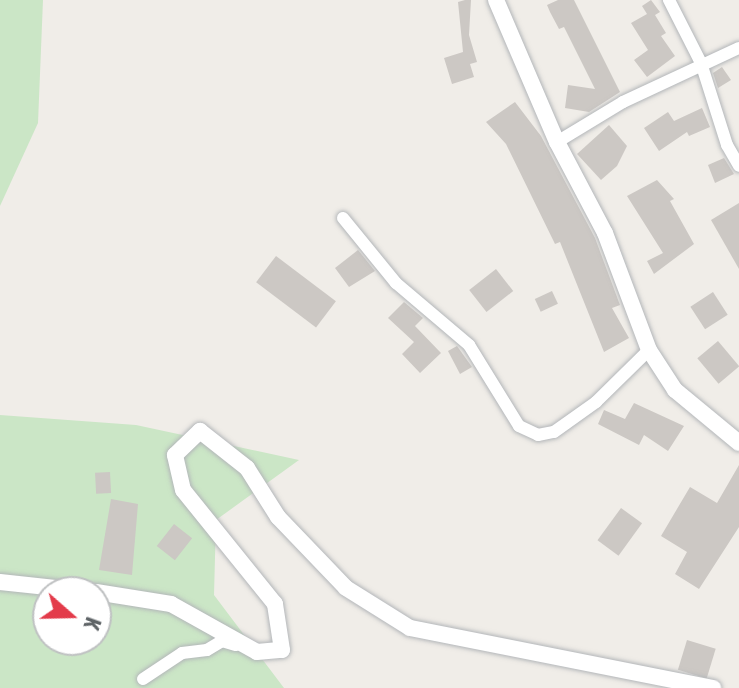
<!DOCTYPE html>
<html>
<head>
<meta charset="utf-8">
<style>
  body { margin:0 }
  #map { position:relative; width:739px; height:688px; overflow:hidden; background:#f0ede8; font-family:"Asap Condensed",sans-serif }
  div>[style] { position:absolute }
  .green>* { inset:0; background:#cbe6c6 }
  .building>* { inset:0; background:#ccc8c4; transform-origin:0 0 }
  .roads { filter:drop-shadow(0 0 2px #b3b6b9) drop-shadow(0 0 2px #b3b6b9) }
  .minor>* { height:12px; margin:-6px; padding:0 6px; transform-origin:6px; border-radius:6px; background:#fff }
  .tertiary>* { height:16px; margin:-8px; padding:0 8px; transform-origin:8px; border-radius:8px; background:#fff }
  span { translate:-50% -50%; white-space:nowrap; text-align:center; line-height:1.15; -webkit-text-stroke:7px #fff; paint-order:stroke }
  .north { position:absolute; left:32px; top:576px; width:80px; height:80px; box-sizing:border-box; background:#fff; border:2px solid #bfc1c2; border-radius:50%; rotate:110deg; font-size:22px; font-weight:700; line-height:32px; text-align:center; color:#5f6467 }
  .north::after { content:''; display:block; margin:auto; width:28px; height:36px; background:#e33b4a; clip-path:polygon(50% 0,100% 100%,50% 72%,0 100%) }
</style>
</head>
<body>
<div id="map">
  <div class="green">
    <i style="clip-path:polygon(0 0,43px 0,38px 123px,0 206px)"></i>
    <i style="clip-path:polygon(evenodd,0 415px,136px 425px,299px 460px,216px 520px,214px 595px,284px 688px,0 688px,0 415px,48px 592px,96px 592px,96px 640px,48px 640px,48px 592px)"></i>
  </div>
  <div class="building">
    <i style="clip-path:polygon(465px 0,471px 0,469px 35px,477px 62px,470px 64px,474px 77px,452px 84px,444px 58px,463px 52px,458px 2px)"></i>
    <i style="clip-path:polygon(558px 0,574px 0,620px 92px,589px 112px,565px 108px,568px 85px,595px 89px,564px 27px,559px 29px,550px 12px,547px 5px)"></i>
    <i style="clip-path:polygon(651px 0,660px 12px,655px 15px,666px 33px,661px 36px,675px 56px,647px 77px,634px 60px,648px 50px,631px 23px,647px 14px,642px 6px)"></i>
    <i style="clip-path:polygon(722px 67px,731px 80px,718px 88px,713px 73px)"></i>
    <i style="clip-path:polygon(515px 102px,541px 136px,595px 238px,620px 305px,612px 308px,629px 338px,604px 352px,560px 242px,555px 244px,506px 144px,486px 122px)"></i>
    <i style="clip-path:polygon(702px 108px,710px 127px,689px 136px,687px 132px,659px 151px,644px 128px,668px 112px,674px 121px)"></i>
    <i style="clip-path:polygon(609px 125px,627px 146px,617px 166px,601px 180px,577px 154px)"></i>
    <i style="clip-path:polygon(724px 158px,734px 174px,715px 183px,708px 165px)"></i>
    <i style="clip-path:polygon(657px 180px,674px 199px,670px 201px,694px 244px,654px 274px,647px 261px,663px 253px,627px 196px)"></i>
    <i style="clip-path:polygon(739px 203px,739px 269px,711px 220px)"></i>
    <i style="clip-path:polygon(358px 250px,375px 271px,349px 287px,335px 268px)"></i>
    <i style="left:276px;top:256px;width:75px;height:33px;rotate:37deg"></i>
    <i style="left:496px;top:269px;width:28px;height:34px;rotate:52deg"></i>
    <i style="left:552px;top:291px;width:14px;height:19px;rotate:65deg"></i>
    <i style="left:713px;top:292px;width:27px;height:27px;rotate:57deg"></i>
    <i style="clip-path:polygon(404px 302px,423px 318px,415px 326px,441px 353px,420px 373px,402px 354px,414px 342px,388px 318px)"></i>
    <i style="left:718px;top:341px;width:33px;height:27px;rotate:50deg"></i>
    <i style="clip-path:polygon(457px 346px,472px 367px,460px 374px,448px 351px)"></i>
    <i style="clip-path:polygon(634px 403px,684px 426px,668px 451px,644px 435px,639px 445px,598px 424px,604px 410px,625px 419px)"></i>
    <i style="clip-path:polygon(739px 465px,739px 527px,699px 589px,675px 574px,687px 552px,661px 536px,690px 487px,717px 503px)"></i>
    <i style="left:110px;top:472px;width:21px;height:15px;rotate:87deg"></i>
    <i style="clip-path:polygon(111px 499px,138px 504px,132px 575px,99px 570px)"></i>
    <i style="left:621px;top:508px;width:26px;height:40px;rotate:36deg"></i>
    <i style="left:174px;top:524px;width:23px;height:28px;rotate:38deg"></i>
    <i style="left:687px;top:640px;width:30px;height:31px;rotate:17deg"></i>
  </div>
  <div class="roads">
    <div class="minor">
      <i style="left:669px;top:0;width:71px;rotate:63.1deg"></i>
      <i style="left:701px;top:63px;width:86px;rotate:72.4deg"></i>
      <i style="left:727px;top:145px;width:24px;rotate:60deg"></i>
      <i style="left:557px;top:142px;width:77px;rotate:-31.2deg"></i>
      <i style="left:623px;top:102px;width:128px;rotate:-25deg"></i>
      <i style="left:343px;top:218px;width:84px;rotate:50.8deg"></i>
      <i style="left:396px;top:283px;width:96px;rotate:40.3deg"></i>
      <i style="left:469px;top:345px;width:95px;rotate:58.3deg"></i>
      <i style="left:519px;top:426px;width:21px;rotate:25deg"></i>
      <i style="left:538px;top:435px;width:16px;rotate:-11deg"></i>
      <i style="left:554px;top:432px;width:52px;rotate:-35.5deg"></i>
      <i style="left:596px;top:402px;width:74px;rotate:-44.5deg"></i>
      <i style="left:143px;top:679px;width:47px;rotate:-33.7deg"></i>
      <i style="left:182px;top:653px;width:25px;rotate:-7deg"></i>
      <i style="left:207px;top:650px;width:17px;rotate:-31deg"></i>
      <i style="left:222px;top:641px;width:14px;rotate:17deg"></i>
    </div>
    <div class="tertiary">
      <i style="left:496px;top:0;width:155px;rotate:66.8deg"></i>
      <i style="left:557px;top:142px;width:103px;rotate:62.2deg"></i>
      <i style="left:605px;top:233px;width:125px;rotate:69.4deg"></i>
      <i style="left:649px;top:350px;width:48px;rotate:57deg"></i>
      <i style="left:675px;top:390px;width:83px;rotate:39.6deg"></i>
      <i style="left:0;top:582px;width:95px;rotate:6.1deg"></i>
      <i style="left:96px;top:592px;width:76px;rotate:9.1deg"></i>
      <i style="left:171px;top:604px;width:98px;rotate:29.2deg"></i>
      <i style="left:257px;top:652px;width:25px;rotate:-5deg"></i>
      <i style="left:282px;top:650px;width:47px;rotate:-98.7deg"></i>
      <i style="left:275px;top:604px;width:146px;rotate:-128.9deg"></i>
      <i style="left:183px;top:490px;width:36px;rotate:-103deg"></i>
      <i style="left:175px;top:455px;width:35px;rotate:-44deg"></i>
      <i style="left:200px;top:431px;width:60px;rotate:38.2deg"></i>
      <i style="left:247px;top:468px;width:58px;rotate:57.7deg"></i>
      <i style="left:278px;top:517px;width:98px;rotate:46.2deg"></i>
      <i style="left:346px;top:588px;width:75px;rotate:32deg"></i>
      <i style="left:410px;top:628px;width:309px;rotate:11.2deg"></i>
    </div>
  </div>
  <div class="north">K</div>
</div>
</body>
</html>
